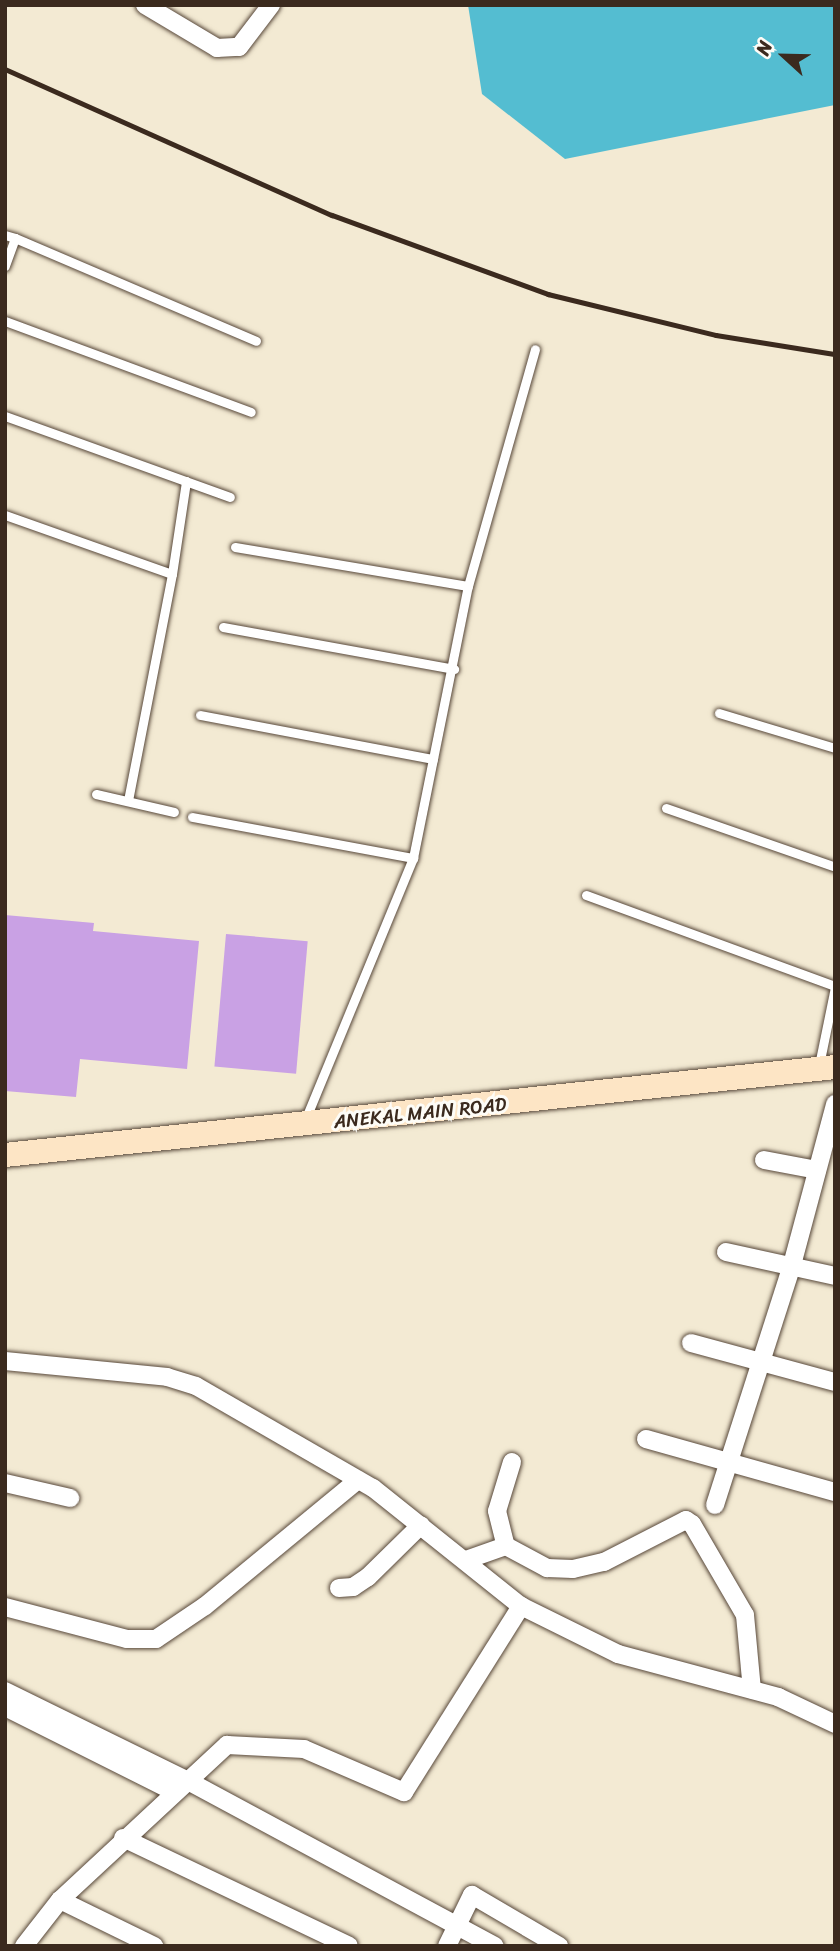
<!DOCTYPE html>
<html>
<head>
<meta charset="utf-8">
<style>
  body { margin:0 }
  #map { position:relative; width:840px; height:1951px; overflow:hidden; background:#f3ead3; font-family:Sriracha,sans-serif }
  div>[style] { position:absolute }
  .water>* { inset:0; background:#54bdd1 }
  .building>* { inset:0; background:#c9a1e4; transform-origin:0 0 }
  .roads { filter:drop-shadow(0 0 2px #574739) drop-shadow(0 0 2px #574739) }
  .service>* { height:9px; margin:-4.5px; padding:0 4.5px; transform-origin:4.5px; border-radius:4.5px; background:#fff }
  .minor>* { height:18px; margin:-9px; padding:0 9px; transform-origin:9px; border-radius:9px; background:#fff }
  .secondary>* { height:24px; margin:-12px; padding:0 12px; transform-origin:12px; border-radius:12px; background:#fde5c5 }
  .rail>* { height:4.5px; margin:-2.25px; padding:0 2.25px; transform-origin:2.25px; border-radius:2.25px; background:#3b2a1e }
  span { translate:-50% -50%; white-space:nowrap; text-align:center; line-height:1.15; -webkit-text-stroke:6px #fdfcf7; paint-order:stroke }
  .street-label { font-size:19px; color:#3b2a1e }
  .frame { position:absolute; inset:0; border:7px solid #3b2a1e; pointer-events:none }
  .north { position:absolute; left:749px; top:21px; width:70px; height:70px; -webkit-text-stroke:5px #fdfcf7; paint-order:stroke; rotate:292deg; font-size:19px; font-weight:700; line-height:28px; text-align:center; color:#3b2a1e }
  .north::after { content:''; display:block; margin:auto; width:24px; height:32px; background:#3b2a1e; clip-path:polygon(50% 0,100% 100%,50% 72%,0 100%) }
</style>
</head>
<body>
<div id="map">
  <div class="water">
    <i style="clip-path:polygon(468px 5px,835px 5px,835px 105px,565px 159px,482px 94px)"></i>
  </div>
  <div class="building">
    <i style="clip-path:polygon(5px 915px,94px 923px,93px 931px,199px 941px,187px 1069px,80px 1059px,76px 1097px,5px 1091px)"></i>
    <i style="left:226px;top:934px;width:82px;height:133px;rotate:5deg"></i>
  </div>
  <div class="roads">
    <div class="service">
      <i style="left:5px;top:235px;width:10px;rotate:17deg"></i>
      <i style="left:15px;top:238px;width:30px;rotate:110deg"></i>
      <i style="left:15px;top:238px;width:262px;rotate:23.1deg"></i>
      <i style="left:5px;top:321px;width:262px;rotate:20.3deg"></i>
      <i style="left:5px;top:416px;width:239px;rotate:19.8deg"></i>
      <i style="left:5px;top:515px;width:177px;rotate:19.5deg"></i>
      <i style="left:172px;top:574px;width:230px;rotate:101deg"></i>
      <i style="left:235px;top:547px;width:236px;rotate:9.5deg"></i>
      <i style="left:172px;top:574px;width:94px;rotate:-81.4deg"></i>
      <i style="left:223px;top:627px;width:235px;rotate:10.3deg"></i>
      <i style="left:719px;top:713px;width:121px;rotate:16.8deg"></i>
      <i style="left:200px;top:715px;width:237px;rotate:10.7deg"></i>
      <i style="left:96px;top:794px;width:80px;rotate:13deg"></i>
      <i style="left:666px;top:808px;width:179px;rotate:19.2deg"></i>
      <i style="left:192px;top:817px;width:225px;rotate:10.5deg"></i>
      <i style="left:586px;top:895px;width:265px;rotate:20.1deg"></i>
      <i style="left:819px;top:1065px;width:80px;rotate:-78.4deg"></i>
      <i style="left:305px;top:1120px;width:283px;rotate:-67.6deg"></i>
      <i style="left:413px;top:858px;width:278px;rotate:-78.6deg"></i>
      <i style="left:468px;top:586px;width:246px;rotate:-74.2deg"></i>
    </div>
    <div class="minor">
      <i style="left:145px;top:5px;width:84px;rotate:30.8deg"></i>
      <i style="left:217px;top:48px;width:22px;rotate:-3deg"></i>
      <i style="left:239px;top:47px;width:53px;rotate:-52.7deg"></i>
      <i style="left:764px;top:1160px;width:54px;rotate:10.7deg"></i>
      <i style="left:726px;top:1252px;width:112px;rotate:12.4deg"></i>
      <i style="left:691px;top:1343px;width:149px;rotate:15.2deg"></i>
      <i style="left:5px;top:1361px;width:163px;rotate:5.6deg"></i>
      <i style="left:167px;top:1377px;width:30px;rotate:17deg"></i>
      <i style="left:196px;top:1386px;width:204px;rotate:30deg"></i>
      <i style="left:373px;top:1488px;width:189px;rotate:38.6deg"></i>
      <i style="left:521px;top:1606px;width:108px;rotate:26.3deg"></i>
      <i style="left:618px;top:1654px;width:166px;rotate:15deg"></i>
      <i style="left:778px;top:1697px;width:63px;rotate:25.3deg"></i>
      <i style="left:646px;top:1439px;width:196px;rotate:15.7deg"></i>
      <i style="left:512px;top:1462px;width:51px;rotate:107deg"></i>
      <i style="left:497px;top:1511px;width:36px;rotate:76deg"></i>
      <i style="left:506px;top:1546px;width:47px;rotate:28.2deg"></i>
      <i style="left:547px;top:1568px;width:26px;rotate:2deg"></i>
      <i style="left:573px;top:1569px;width:32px;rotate:-13deg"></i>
      <i style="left:604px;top:1562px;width:92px;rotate:-27.1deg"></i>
      <i style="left:686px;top:1520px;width:7px;rotate:34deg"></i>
      <i style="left:692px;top:1524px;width:105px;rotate:59.8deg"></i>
      <i style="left:745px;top:1615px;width:75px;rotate:84.7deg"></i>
      <i style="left:5px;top:1483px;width:67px;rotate:13deg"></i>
      <i style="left:715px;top:1505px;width:252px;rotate:-72.2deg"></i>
      <i style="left:792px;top:1265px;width:167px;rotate:-75deg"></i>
      <i style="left:466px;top:1560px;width:42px;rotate:-19.3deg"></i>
      <i style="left:339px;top:1588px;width:14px;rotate:-4deg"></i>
      <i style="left:353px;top:1587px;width:18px;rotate:-34deg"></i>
      <i style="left:368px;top:1577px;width:74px;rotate:-44.5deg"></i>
      <i style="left:5px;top:1607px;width:126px;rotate:14.7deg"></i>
      <i style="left:127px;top:1639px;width:29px"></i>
      <i style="left:156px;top:1639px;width:59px;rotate:-34deg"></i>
      <i style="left:205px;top:1606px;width:198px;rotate:-39.5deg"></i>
      <i style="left:5px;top:1691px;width:206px;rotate:26.2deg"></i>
      <i style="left:190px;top:1782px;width:346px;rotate:28.3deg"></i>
      <i style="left:5px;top:1707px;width:188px;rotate:26.6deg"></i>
      <i style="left:123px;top:1838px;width:250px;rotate:25.5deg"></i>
      <i style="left:60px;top:1900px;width:105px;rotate:26.1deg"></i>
      <i style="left:24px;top:1946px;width:58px;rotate:-52deg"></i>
      <i style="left:60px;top:1900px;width:228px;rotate:-42.9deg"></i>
      <i style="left:227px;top:1745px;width:77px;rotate:3deg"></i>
      <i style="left:304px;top:1749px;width:109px;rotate:23.3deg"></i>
      <i style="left:404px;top:1792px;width:220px;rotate:-57.8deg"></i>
      <i style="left:447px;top:1946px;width:57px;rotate:-63.9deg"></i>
      <i style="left:472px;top:1895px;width:101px;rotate:30.4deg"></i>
    </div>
    <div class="secondary">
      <i style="left:5px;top:1155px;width:835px;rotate:-6.05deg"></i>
    </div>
  </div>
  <div class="rail">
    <i style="left:5px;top:69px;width:358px;rotate:24.1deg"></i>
    <i style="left:332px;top:215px;width:230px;rotate:20.1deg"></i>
    <i style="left:548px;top:294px;width:173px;rotate:13.7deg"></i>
    <i style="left:716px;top:335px;width:121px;rotate:9.1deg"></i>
  </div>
  <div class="street-label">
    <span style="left:420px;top:1113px;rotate:-6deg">ANEKAL MAIN ROAD</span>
  </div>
  <div class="frame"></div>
  <div class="north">N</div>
</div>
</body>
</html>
